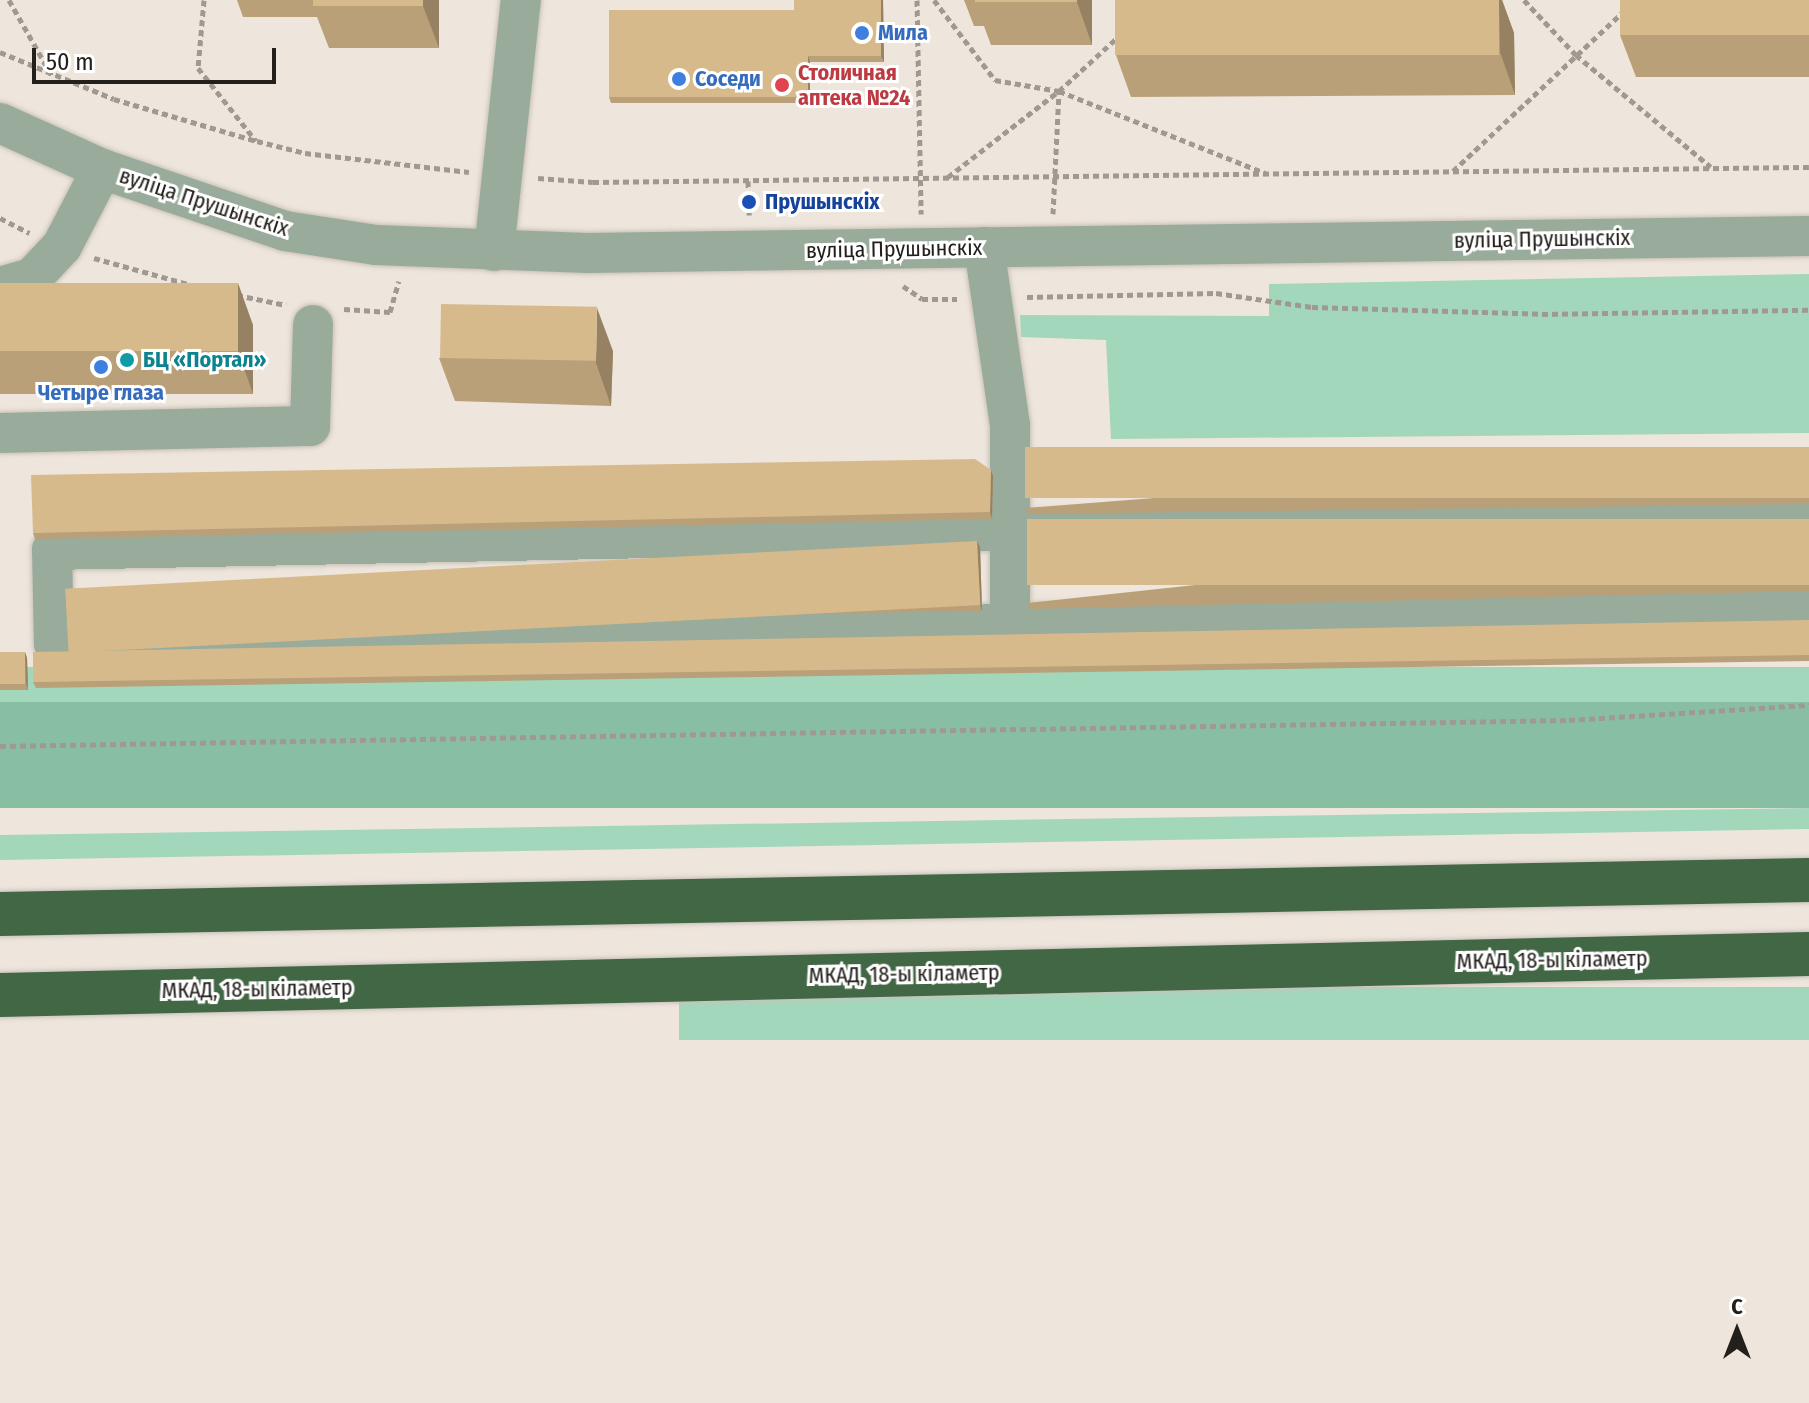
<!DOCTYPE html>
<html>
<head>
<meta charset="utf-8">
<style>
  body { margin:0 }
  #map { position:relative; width:1809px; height:1403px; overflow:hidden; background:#eee5dc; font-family:"Fira Sans Condensed",sans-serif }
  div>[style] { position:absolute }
  .green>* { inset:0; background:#a3d7bc; transform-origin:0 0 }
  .forest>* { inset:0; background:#88bea2; transform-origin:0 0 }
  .path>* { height:5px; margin-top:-2.5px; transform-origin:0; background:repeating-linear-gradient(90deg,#a09992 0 6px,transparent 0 10px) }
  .roads { filter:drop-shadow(0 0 2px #c9c2b9) drop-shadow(0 0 2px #c9c2b9) }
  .minor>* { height:40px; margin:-20px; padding:0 20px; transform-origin:20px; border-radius:20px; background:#99ab9b }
  .highway>* { height:44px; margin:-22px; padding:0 22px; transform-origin:22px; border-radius:22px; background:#416745 }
  .wall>* { inset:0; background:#b9a078 }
  .shaded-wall>* { inset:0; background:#968262 }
  .building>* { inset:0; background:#d7ba8c; transform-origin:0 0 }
  .dots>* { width:22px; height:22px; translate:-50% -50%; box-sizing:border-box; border:4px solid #fff; border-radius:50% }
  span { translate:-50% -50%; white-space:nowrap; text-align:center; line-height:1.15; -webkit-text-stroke:6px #fff; paint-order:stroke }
  .shop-label { font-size:22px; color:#366cbe; font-weight:700 }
  .left { translate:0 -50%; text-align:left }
  .health-label { font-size:22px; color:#be3a42; font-weight:700 }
  .street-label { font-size:22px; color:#23201c }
  .transit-label { font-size:22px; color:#164399; font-weight:700 }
  .culture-label { font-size:22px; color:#0d838f; font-weight:700 }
  .north { position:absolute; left:1697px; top:1291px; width:80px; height:80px; -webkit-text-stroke:6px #fff; paint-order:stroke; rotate:0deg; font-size:22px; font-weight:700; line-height:32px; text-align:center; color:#23201c }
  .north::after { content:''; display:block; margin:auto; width:28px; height:36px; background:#23201c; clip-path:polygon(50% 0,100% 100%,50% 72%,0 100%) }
  .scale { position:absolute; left:32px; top:48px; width:244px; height:36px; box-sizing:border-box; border:4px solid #23201c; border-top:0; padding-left:10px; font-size:24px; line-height:28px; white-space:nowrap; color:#23201c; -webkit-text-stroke:6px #fff; paint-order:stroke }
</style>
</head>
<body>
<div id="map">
  <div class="green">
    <i style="clip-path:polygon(1809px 274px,1809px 433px,1111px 439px,1106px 340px,1021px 337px,1020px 315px,1269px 316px,1269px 284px)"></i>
    <i style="left:1809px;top:667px;width:35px;height:1809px;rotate:90deg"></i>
    <i style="clip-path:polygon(1809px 808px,1809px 829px,0 860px,0 835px)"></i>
    <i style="left:1809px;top:987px;width:53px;height:1130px;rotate:90deg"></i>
  </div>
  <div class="forest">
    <i style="left:1809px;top:702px;width:106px;height:1809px;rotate:90deg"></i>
  </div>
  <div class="path">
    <i style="left:9px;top:0;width:87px;rotate:60.5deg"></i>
    <i style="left:204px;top:0;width:68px;rotate:95deg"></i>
    <i style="left:198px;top:68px;width:93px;rotate:51.5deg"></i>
    <i style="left:917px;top:0;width:214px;rotate:88.9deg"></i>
    <i style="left:934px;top:0;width:101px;rotate:52.7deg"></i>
    <i style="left:995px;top:80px;width:65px;rotate:9.8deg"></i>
    <i style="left:1059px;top:91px;width:222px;rotate:21.7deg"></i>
    <i style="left:1524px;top:0;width:76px;rotate:46.6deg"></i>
    <i style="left:1576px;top:55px;width:175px;rotate:39.7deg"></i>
    <i style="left:0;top:52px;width:123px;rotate:22.4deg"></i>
    <i style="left:114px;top:99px;width:149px;rotate:16.4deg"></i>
    <i style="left:257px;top:141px;width:49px;rotate:14deg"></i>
    <i style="left:305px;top:153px;width:165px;rotate:6.6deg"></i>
    <i style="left:1453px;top:171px;width:234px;rotate:-43.1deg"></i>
    <i style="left:948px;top:177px;width:140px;rotate:-37.8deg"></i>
    <i style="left:1059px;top:91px;width:81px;rotate:-42.5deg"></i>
    <i style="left:538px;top:178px;width:55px;rotate:4.2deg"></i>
    <i style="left:593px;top:182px;width:1216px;rotate:-0.71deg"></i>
    <i style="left:748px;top:181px;width:34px;rotate:88deg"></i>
    <i style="left:1053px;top:214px;width:122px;rotate:-87.2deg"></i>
    <i style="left:0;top:218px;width:33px;rotate:27deg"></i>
    <i style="left:94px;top:258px;width:98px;rotate:15.5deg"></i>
    <i style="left:903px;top:286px;width:23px;rotate:34deg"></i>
    <i style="left:922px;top:299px;width:35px"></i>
    <i style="left:237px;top:295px;width:50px;rotate:11.5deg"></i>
    <i style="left:1027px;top:297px;width:189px;rotate:-1.2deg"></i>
    <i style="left:1216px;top:293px;width:97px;rotate:8.3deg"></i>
    <i style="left:1312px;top:307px;width:230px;rotate:1.7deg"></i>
    <i style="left:1542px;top:314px;width:267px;rotate:-0.9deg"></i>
    <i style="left:344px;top:309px;width:46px;rotate:3.7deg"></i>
    <i style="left:390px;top:312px;width:32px;rotate:-74deg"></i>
    <i style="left:0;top:746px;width:1569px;rotate:-0.95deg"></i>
    <i style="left:1569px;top:720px;width:240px;rotate:-3.6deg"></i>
  </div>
  <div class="roads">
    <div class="minor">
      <i style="left:0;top:123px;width:112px;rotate:24.3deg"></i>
      <i style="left:102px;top:169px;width:193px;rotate:18.7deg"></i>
      <i style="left:285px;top:231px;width:92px;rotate:8.7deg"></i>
      <i style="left:376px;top:245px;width:211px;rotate:2.2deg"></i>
      <i style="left:587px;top:253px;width:1222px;rotate:-0.8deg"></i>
      <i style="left:984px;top:247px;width:180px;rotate:81.7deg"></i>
      <i style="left:1010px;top:425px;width:199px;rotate:90deg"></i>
      <i style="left:494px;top:251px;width:252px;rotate:-83.9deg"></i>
      <i style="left:0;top:287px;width:33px;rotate:-16deg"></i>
      <i style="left:32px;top:278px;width:44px;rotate:-46.8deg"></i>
      <i style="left:62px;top:246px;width:87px;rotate:-62.5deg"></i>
      <i style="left:0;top:433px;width:310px;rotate:-1.3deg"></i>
      <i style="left:310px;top:426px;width:101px;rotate:-88.3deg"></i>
      <i style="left:1809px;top:515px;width:1757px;rotate:178.86deg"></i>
      <i style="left:52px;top:550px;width:93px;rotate:88.8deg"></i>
      <i style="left:54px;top:643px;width:1755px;rotate:-1.14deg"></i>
    </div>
    <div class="highway">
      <i style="left:0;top:914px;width:1809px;rotate:-1.08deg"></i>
      <i style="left:0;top:995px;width:1809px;rotate:-1.3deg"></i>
    </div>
  </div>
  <div class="wall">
    <i style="clip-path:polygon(237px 0,439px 0,439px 48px,329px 48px,317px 17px,243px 17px)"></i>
    <i style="clip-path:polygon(883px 0,884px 62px,810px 62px,810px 103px,611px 103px,609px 97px,794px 10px)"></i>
    <i style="clip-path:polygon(964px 0,1092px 0,1092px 45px,991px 45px,984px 26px,974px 26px)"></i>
    <i style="clip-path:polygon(1115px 0,1502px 0,1514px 33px,1515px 95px,1131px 97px,1116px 55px)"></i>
    <i style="clip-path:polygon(1809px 0,1809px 77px,1636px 77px,1620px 35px)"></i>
    <i style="clip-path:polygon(0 283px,253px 325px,253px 394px,0 394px)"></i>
    <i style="clip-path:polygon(613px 351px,611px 406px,455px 401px,439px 358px)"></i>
    <i style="clip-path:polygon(1809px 447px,1809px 504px,1028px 514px,1026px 508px)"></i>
    <i style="clip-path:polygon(993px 476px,992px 519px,35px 539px,33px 533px)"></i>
    <i style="clip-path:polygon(1809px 519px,1809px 591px,1030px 609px,1028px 603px)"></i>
    <i style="clip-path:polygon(977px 541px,980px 547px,982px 611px,69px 626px,66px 619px)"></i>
    <i style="clip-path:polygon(1809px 620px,1809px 661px,36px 688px,33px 682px)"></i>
    <i style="clip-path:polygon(0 652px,25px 652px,27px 658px,28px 690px,0 690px)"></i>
  </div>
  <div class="shaded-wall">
    <i style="clip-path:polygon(423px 0,439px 0,439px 48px,423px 6px)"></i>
    <i style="clip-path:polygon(881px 0,883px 0,884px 62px,881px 56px)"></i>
    <i style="clip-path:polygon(1077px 0,1092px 0,1092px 45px,1077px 2px)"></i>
    <i style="clip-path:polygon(1499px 0,1502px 0,1514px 33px,1515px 95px,1500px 52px)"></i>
    <i style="clip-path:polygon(808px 56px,810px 62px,810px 103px,808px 97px)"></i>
    <i style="clip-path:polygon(238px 283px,253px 325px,253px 394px,238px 351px)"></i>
    <i style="clip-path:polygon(597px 308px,613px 351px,611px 406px,596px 363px)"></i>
    <i style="clip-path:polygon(991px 470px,993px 476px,992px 519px,990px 512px)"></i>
    <i style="clip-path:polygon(977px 541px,980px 547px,982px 611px,980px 605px)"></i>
    <i style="clip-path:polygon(25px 652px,27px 658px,28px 690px,26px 683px)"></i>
  </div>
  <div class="building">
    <i style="left:313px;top:0;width:110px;height:6px"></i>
    <i style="clip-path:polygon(794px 0,881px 0,881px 56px,808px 56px,808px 97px,609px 97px,609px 10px,794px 10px)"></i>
    <i style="left:975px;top:0;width:102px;height:2px"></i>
    <i style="left:1115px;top:0;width:384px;height:55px"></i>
    <i style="left:1620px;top:0;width:189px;height:35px"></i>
    <i style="left:0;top:283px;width:238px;height:68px"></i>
    <i style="left:441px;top:304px;width:156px;height:54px;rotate:1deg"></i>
    <i style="left:1809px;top:447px;width:51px;height:784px;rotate:90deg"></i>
    <i style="clip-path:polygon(975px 459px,991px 470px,990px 512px,33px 533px,31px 475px)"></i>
    <i style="left:1809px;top:519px;width:66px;height:782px;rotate:90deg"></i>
    <i style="left:977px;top:541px;width:64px;height:913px;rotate:87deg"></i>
    <i style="clip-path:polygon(1809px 620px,1809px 655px,33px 682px,33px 652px)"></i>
    <i style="left:0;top:652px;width:25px;height:32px"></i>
  </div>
  <div class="dots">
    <i style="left:862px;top:33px;background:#3f7fe0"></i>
    <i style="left:679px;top:79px;background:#3f7fe0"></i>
    <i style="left:782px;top:85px;background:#e0444e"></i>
    <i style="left:749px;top:202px;background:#1a4fb4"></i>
    <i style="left:127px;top:360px;background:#0f9aa8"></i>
    <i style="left:101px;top:367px;background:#3f7fe0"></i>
  </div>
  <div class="shop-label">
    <span class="left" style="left:878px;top:33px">Мила</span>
    <span class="left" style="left:695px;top:79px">Соседи</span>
    <span style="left:101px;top:393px">Четыре глаза</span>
  </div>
  <div class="health-label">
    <span class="left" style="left:798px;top:85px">Столичная<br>аптека №24</span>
  </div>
  <div class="street-label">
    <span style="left:204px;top:202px;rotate:18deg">вуліца Прушынскіх</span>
    <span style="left:1542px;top:239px;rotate:-1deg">вуліца Прушынскіх</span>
    <span style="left:894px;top:249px;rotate:-1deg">вуліца Прушынскіх</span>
    <span style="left:1552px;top:960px;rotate:-1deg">МКАД, 18-ы кіламетр</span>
    <span style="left:904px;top:974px;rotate:-1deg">МКАД, 18-ы кіламетр</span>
    <span style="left:257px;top:989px;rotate:-1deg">МКАД, 18-ы кіламетр</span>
  </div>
  <div class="transit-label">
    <span class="left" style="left:765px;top:202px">Прушынскіх</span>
  </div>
  <div class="culture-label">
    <span class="left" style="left:143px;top:360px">БЦ «Портал»</span>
  </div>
  <div class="north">С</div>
  <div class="scale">50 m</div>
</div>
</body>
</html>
